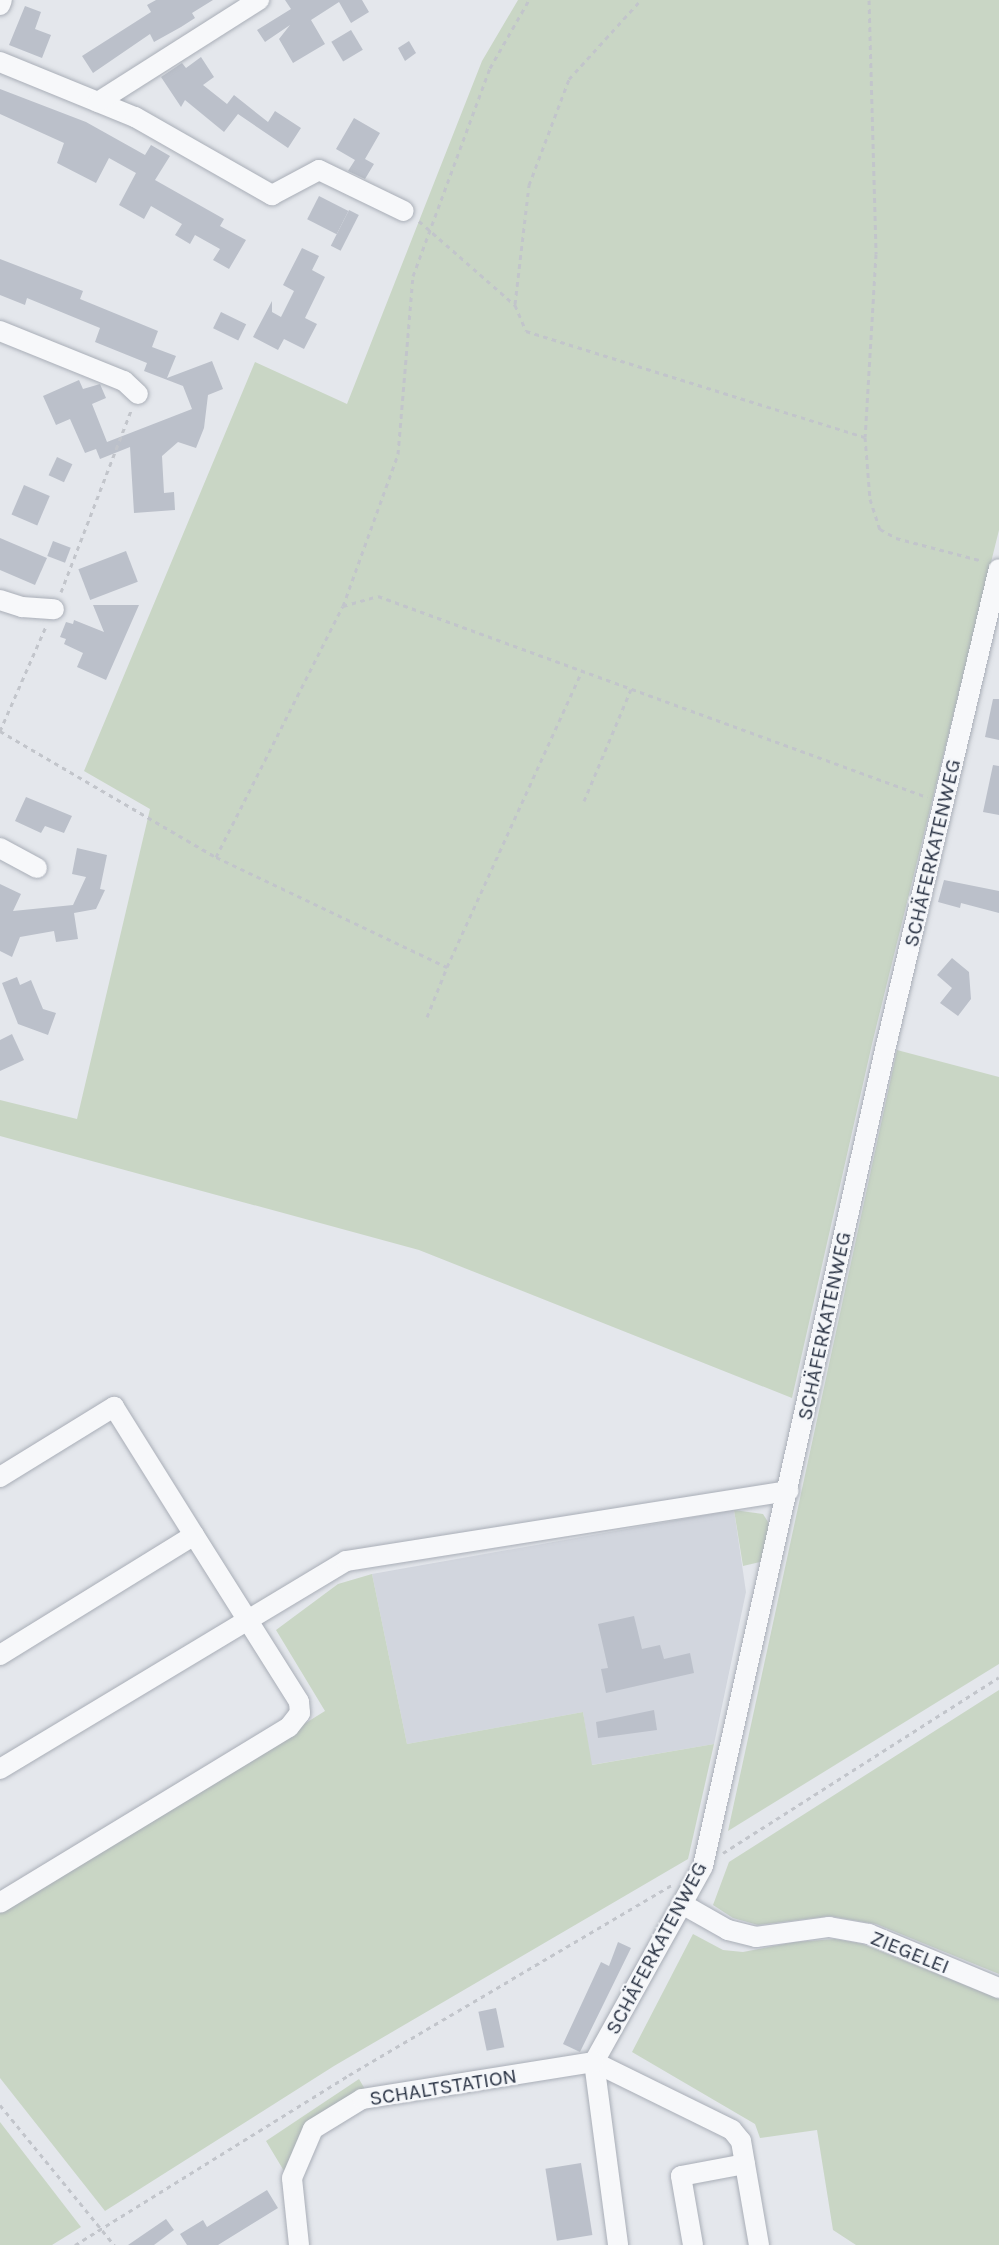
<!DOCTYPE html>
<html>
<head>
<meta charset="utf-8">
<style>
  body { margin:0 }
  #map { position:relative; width:999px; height:2245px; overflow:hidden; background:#e4e7ec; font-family:Karla,sans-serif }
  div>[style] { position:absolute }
  .built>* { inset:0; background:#d2d6de }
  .green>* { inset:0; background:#c9d6c5 }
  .building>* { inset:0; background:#bbc0ca; transform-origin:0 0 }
  .path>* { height:3px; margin-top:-1.5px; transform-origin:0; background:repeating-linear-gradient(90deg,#c2c5cb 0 4.5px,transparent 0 9px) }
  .roads { filter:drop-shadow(0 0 2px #a9aeb7) drop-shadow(0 0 2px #a9aeb7) }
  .minor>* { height:20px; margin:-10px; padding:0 10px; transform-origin:10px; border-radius:10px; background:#f7f8fa }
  span { translate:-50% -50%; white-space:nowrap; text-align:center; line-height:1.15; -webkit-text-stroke:4.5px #f4f6f9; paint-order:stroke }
  .street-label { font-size:21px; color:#2b3445 }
</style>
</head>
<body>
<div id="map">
  <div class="built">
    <i style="clip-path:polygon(734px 1510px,746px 1592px,714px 1744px,591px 1765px,583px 1712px,407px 1744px,372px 1574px)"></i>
  </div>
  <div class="green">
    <i style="clip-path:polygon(518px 0,999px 0,999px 530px,872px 1044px,792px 1398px,419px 1250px,0 1136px,0 1100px,77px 1119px,150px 809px,84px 771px,255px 362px,347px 404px,482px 61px)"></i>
    <i style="clip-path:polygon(897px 1050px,999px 1077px,999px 1664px,728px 1831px)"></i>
    <i style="clip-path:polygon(734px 1510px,763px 1514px,768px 1522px,770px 1534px,760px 1562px,743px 1566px)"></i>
    <i style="clip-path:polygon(372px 1574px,407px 1744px,583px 1712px,592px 1765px,714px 1744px,688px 1859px,334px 2066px,105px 2211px,0 2078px,0 1913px,325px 1711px,276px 1630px,338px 1584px)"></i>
    <i style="clip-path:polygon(999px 1690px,999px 1974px,876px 1924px,830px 1916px,758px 1925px,733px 1918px,713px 1905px,729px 1862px)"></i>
    <i style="clip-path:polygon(693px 1934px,723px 1950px,743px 1952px,795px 1942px,835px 1939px,863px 1944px,999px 1999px,999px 2245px,856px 2245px,833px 2230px,817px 2130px,760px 2138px,755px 2124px,632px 2052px)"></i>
    <i style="clip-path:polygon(359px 2079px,366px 2091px,319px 2121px,287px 2176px,266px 2141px)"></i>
    <i style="clip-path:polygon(0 2122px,81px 2227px,52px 2245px,0 2245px)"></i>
  </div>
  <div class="building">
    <i style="clip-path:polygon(156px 0,213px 0,192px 13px,195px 18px,181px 27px,154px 42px,150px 34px,93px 73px,82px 56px,151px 12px,147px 5px)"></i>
    <i style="clip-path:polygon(285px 0,362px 0,369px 12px,351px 23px,339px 2px,311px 20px,325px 44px,293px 63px,279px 39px,290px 25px,265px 42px,257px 30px,291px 9px)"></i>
    <i style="clip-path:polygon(25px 6px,41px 12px,35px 29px,51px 35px,42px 58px,9px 45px)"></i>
    <i style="left:351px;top:30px;width:23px;height:23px;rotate:59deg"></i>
    <i style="clip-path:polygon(409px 41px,416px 53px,405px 61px,398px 48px)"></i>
    <i style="clip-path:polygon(201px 57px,214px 77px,203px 85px,227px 104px,234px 95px,268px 122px,275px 111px,301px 128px,288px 148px,238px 114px,224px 132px,185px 100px,181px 107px,161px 77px,182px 63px,186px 68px)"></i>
    <i style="clip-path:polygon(0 89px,86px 122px,145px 155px,151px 145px,170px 156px,155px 180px,224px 219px,220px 226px,246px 240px,229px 269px,213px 260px,220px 249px,195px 235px,190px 244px,175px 235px,182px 224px,151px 206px,144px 219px,119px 205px,136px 173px,109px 158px,96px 183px,57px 163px,64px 143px,0 114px)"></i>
    <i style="clip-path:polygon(354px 118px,380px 133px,365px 159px,374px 164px,365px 179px,348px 171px,355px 160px,336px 149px)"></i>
    <i style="left:319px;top:196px;width:33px;height:26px;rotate:27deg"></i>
    <i style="left:349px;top:210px;width:11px;height:40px;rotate:27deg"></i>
    <i style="clip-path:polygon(302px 248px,319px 256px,312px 270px,325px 277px,305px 318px,317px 324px,304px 349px,284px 339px,278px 350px,253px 337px,272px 301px,272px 312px,281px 317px,294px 291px,283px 285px)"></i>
    <i style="clip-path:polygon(0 259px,83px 291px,80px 299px,158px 331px,152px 347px,176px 356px,167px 378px,212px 361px,223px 389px,208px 395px,204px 428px,196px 448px,178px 442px,162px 456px,164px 493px,174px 492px,175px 510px,134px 513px,130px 447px,100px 459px,96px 449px,85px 453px,70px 419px,56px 425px,43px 396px,79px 380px,83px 389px,100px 384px,106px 398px,92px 404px,107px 442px,192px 409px,183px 386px,144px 371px,147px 363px,95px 342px,100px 328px,27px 298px,25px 305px,0 295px)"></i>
    <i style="left:221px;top:312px;width:28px;height:18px;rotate:26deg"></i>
    <i style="left:57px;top:457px;width:17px;height:20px;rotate:25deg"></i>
    <i style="left:24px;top:485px;width:28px;height:32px;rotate:23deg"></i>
    <i style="clip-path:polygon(0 538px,47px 558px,35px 585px,0 570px)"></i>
    <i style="left:53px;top:541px;width:19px;height:16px;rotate:21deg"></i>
    <i style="left:126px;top:551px;width:33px;height:51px;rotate:69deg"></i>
    <i style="clip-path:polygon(93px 605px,139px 605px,106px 680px,77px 667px,83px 653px,64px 644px,66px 639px,60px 637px,66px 622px,73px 624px,74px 620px,104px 632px)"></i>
    <i style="clip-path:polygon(993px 699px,999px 699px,999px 740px,985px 737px)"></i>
    <i style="clip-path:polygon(993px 765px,999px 766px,999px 815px,983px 812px)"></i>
    <i style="clip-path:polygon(26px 797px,72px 816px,64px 833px,45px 826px,41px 833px,15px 821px)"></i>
    <i style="clip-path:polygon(77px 848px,107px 855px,100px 889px,105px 890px,96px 909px,74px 913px,78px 939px,56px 942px,54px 931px,20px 937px,12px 957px,0 951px,0 884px,21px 894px,13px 911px,73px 905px,86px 877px,72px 874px)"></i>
    <i style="clip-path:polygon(944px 880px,999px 891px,999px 913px,961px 903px,960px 908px,938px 902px)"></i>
    <i style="clip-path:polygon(952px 958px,969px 972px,971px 999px,958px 1016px,940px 1003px,952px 988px,937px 975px)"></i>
    <i style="clip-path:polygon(17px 977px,20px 985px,31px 980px,43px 1009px,56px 1013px,48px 1035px,18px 1024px,2px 983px)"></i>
    <i style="clip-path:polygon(12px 1034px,24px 1060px,0 1071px,0 1040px)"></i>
    <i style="clip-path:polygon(634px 1616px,642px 1649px,660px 1645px,664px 1659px,690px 1653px,694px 1673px,606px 1693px,601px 1669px,608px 1668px,598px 1624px)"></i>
    <i style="clip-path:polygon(654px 1710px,657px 1730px,598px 1738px,596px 1722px)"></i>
    <i style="clip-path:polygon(618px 1942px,631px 1948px,580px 2052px,563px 2044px,601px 1962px,609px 1966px)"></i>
    <i style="left:496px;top:2008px;width:40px;height:18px;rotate:78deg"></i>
    <i style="left:581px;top:2163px;width:73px;height:36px;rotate:81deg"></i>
    <i style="clip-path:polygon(267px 2190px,278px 2208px,218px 2245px,187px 2245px,180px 2234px,203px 2220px,207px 2227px)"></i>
    <i style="clip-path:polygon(166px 2219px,174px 2230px,154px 2245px,128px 2245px)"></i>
  </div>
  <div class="path">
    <i style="left:869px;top:0;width:254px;rotate:88.4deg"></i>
    <i style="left:876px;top:254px;width:183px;rotate:93.4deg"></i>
    <i style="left:865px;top:437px;width:62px;rotate:85.4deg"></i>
    <i style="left:870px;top:499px;width:32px;rotate:72deg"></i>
    <i style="left:880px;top:529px;width:18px;rotate:29deg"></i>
    <i style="left:896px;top:538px;width:90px;rotate:14.8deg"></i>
    <i style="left:419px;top:221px;width:128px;rotate:41.2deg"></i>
    <i style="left:515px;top:305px;width:28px;rotate:67deg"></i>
    <i style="left:526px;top:331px;width:355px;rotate:17.4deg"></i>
    <i style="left:515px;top:304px;width:120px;rotate:-83.3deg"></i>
    <i style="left:529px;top:185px;width:113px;rotate:-69.3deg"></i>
    <i style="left:569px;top:79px;width:107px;rotate:-47.7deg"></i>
    <i style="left:61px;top:592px;width:194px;rotate:-68.9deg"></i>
    <i style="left:343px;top:606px;width:162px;rotate:-70.1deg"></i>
    <i style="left:398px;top:454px;width:179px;rotate:-85.2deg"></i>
    <i style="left:413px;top:276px;width:222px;rotate:-69.7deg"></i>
    <i style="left:490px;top:68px;width:78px;rotate:-60.2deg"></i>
    <i style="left:0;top:731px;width:250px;rotate:30.3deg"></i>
    <i style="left:216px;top:857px;width:256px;rotate:25.5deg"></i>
    <i style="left:447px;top:967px;width:325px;rotate:-65.5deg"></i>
    <i style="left:0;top:731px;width:115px;rotate:-66.3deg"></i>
    <i style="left:584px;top:801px;width:121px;rotate:-67.2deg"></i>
    <i style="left:216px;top:857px;width:281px;rotate:-63.2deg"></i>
    <i style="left:343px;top:606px;width:36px;rotate:-16deg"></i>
    <i style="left:378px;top:596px;width:585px;rotate:20.11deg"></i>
    <i style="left:427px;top:1017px;width:54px;rotate:-68.2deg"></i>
    <i style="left:723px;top:1853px;width:327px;rotate:-32.5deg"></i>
    <i style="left:0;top:2105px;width:181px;rotate:50.8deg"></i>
    <i style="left:75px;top:2245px;width:322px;rotate:-31.8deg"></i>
    <i style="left:349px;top:2075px;width:375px;rotate:-30.5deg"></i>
  </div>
  <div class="roads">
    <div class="minor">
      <i style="left:0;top:5px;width:5px;rotate:-68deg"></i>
      <i style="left:0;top:62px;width:146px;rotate:22.2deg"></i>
      <i style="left:135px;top:117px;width:158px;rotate:29.7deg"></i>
      <i style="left:272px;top:195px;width:53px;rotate:-28deg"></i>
      <i style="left:319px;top:170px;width:94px;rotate:25.8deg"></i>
      <i style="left:98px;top:102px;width:191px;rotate:-32.4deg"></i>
      <i style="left:0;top:331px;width:134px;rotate:22deg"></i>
      <i style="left:124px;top:381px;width:19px;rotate:43deg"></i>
      <i style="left:0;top:600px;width:23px;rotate:18deg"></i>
      <i style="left:22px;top:607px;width:32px;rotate:4deg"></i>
      <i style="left:0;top:848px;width:42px;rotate:28.4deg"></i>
      <i style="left:0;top:1477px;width:134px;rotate:-31.6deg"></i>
      <i style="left:114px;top:1407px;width:151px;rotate:58deg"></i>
      <i style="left:0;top:1655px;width:228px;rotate:-31.7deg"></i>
      <i style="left:194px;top:1535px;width:197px;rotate:57.8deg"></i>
      <i style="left:299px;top:1702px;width:11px;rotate:85deg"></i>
      <i style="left:300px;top:1713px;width:18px;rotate:128deg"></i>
      <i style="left:289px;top:1727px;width:338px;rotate:148.7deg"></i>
      <i style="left:0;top:1769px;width:404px;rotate:-31deg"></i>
      <i style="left:346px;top:1561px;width:448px;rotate:-9deg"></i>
      <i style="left:682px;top:1904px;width:53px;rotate:29.5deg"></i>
      <i style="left:728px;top:1930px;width:29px;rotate:14deg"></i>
      <i style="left:756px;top:1937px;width:74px;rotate:-7.8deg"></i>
      <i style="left:829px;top:1927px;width:41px;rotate:9.9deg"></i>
      <i style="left:869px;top:1934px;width:141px;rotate:22.6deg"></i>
      <i style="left:594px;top:2062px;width:224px;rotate:-60.9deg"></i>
      <i style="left:703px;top:1866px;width:836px;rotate:-77.43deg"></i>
      <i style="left:885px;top:1050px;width:494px;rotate:-76.7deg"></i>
      <i style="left:594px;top:2062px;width:154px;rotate:26.2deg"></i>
      <i style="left:732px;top:2130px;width:14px;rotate:51deg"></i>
      <i style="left:741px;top:2141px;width:106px;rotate:80.2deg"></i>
      <i style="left:594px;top:2062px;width:185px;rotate:82.5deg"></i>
      <i style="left:299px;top:2245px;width:67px;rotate:-96deg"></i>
      <i style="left:292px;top:2178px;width:53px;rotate:-66.8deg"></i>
      <i style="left:313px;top:2129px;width:57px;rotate:-31.5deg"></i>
      <i style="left:362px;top:2099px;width:235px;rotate:-9.1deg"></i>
      <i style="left:693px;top:2245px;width:70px;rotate:-99.9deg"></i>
      <i style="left:681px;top:2176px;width:65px;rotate:-10.6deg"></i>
    </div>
  </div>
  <div class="street-label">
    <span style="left:932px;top:853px;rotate:-77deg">SCHÄFERKATENWEG</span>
    <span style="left:824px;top:1326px;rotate:-78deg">SCHÄFERKATENWEG</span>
    <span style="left:656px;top:1948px;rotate:-62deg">SCHÄFERKATENWEG</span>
    <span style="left:910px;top:1952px;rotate:22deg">ZIEGELEI</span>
    <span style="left:443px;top:2087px;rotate:-9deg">SCHALTSTATION</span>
  </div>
</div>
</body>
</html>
